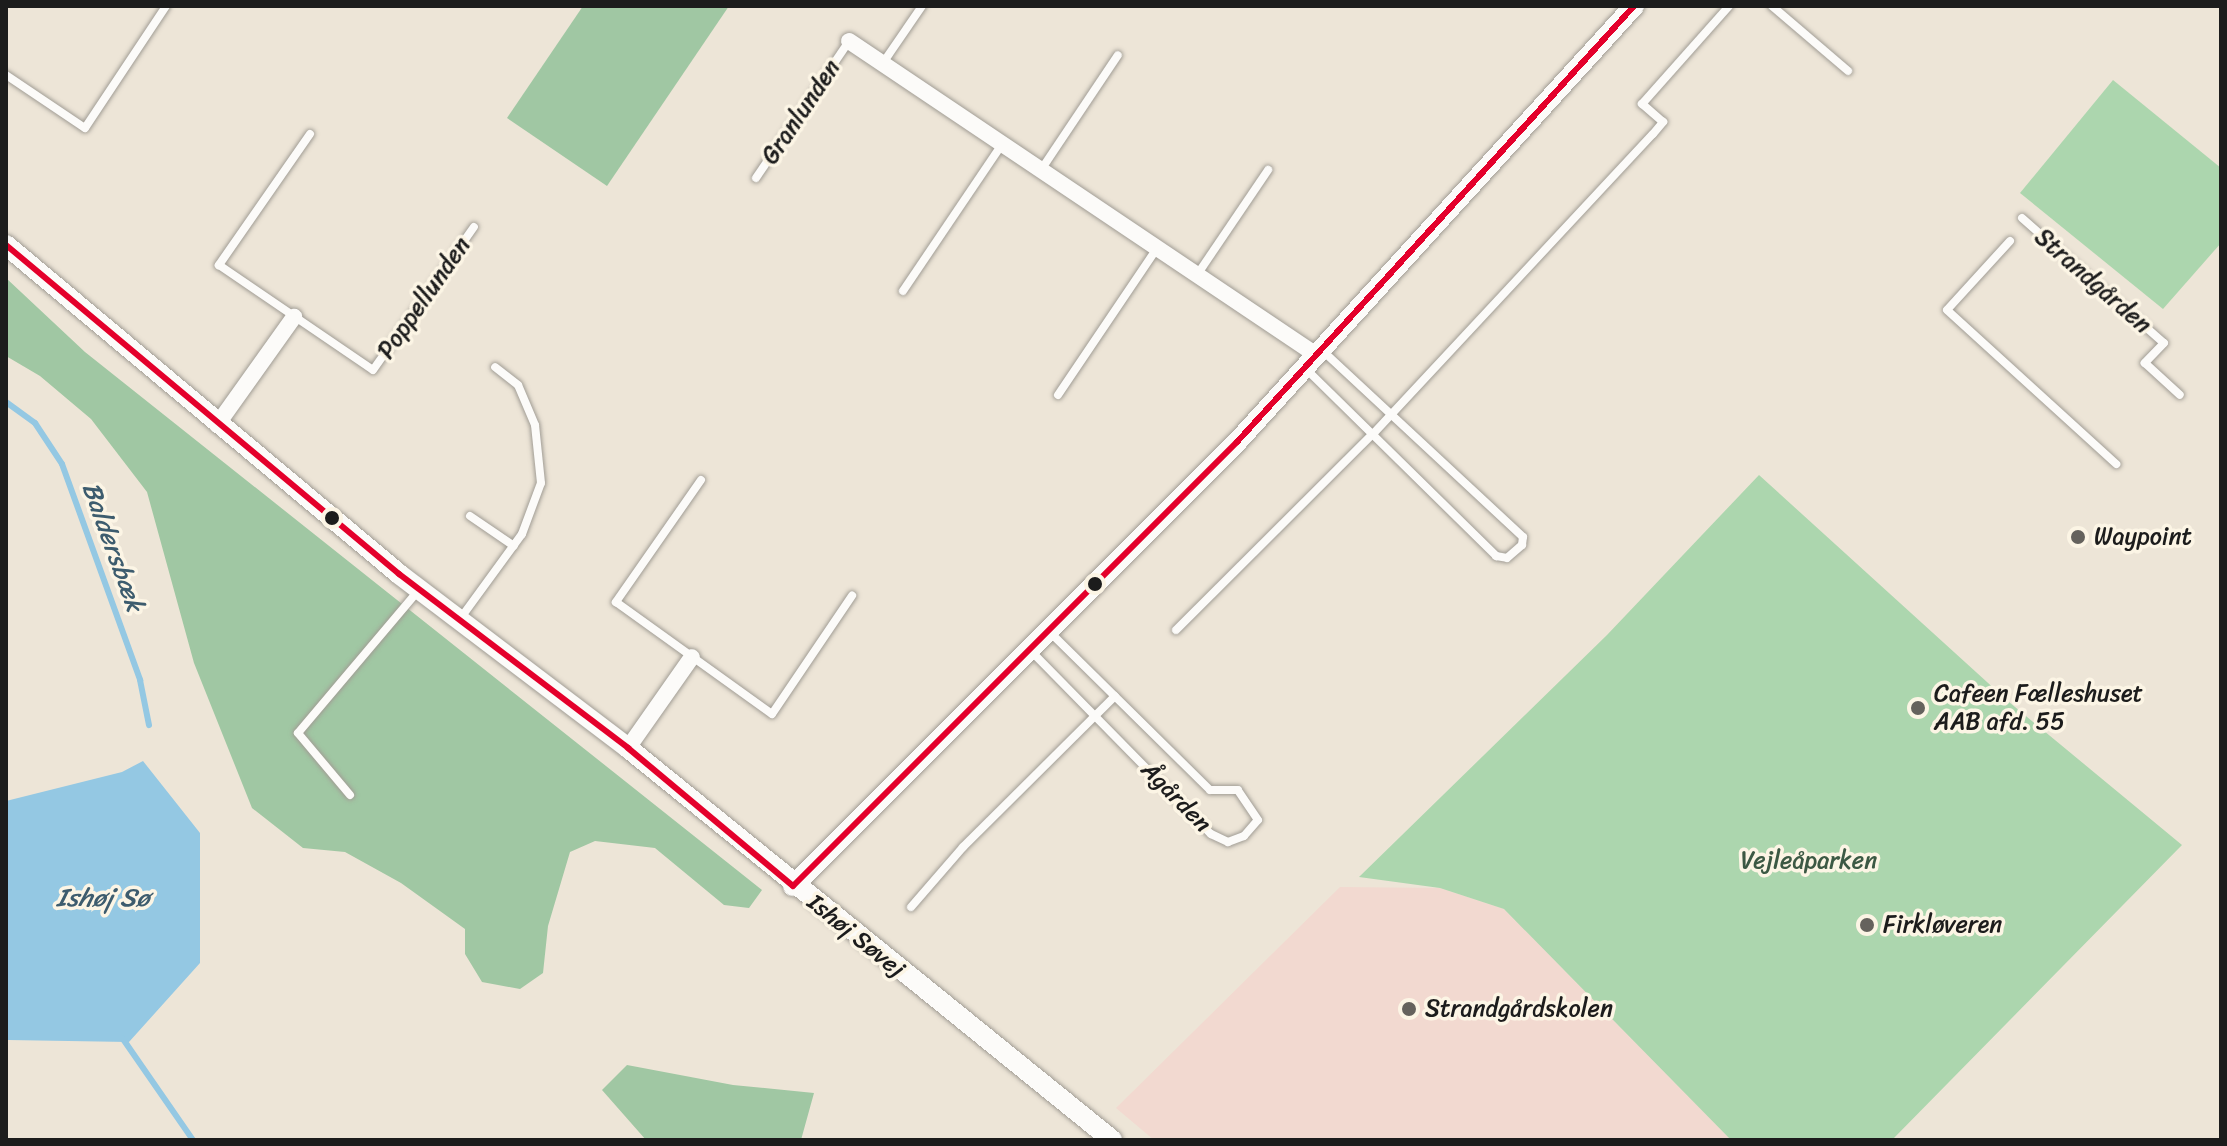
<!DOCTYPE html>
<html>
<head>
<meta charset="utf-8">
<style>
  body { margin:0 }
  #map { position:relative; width:2227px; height:1146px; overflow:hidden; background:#ede5d7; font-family:Sriracha,sans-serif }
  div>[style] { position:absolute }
  .built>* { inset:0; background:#f2d9d0 }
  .green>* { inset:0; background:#acd6ae }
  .forest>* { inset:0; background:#a0c7a3 }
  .water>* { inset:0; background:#94c8e3 }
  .stream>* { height:6px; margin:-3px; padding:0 3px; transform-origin:3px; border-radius:3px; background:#94c8e3 }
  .roads { filter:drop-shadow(0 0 2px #a19d95) drop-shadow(0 0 2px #a19d95) }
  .service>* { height:8px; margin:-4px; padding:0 4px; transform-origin:4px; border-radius:4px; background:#fcfbf9 }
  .minor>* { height:16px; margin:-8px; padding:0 8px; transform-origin:8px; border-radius:8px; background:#fcfbf9 }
  .tertiary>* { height:20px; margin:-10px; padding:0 10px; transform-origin:10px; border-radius:10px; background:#fcfbf9 }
  .bus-1>* { height:6px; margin:-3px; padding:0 3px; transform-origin:3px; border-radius:3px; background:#e4002b }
  .dots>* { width:22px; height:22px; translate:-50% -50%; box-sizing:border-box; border:4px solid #fcf5e5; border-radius:50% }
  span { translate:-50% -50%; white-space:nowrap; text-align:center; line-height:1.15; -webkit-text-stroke:7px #fcf5e5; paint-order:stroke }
  .street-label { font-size:24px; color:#1c1c1c }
  .poi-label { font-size:24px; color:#1c1c1c }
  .left { translate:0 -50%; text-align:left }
  .park-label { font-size:24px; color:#3c5944 }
  .water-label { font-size:26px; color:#3d5c6e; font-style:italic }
  .frame { position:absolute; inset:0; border:8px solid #1c1c1c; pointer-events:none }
</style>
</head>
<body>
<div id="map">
  <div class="built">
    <i style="clip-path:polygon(1340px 887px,1440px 888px,1504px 909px,1731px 1140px,1154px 1140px,1116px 1108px)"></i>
  </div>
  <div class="green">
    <i style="clip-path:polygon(2113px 80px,2221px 168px,2221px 243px,2163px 309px,2020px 193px)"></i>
    <i style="clip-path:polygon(1759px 475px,2009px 702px,2182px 845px,1892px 1140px,1731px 1140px,1504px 909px,1440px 888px,1359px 877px,1607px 635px)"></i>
  </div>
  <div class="forest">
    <i style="clip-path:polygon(583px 6px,729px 6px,607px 186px,507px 118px)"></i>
    <i style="clip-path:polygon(6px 278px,85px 352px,762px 890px,749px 908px,724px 905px,655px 848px,595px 841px,570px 852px,548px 926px,543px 973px,520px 989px,482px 982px,465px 954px,465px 929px,401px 883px,345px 852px,303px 848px,252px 808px,194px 663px,147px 492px,91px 419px,40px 376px,6px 356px)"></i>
    <i style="clip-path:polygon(627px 1065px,733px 1085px,814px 1093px,801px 1140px,646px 1140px,602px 1090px)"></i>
  </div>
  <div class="water">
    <i style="clip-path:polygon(143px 761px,200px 833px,200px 963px,129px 1042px,8px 1040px,6px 801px,122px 772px)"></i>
  </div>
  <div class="stream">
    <i style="left:6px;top:402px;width:36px;rotate:36deg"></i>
    <i style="left:35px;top:423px;width:49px;rotate:56.6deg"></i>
    <i style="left:62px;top:464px;width:230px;rotate:70.1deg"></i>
    <i style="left:140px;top:680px;width:46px;rotate:78.7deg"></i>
    <i style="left:123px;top:1039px;width:123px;rotate:55.3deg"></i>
  </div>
  <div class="roads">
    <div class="service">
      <i style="left:1772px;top:6px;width:100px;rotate:40.5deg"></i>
      <i style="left:883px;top:63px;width:69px;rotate:-55.6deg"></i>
      <i style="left:6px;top:75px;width:95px;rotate:33.9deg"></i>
      <i style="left:85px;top:128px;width:146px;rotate:-56.4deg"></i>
      <i style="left:310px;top:134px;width:160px;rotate:124.8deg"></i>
      <i style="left:219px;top:265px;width:186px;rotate:34.3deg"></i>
      <i style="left:373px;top:370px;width:175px;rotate:-54.8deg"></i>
      <i style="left:1041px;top:170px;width:138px;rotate:-56.2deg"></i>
      <i style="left:756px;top:178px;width:166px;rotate:-55.8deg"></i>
      <i style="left:2022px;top:218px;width:189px;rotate:41.4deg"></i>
      <i style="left:2164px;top:343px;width:28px;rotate:134deg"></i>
      <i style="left:2145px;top:363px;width:47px;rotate:42.4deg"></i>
      <i style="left:2010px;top:241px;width:93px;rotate:132.4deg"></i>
      <i style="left:1947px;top:310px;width:229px;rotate:42.3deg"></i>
      <i style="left:1197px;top:275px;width:127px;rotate:-55.9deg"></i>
      <i style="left:903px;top:291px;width:177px;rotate:-56deg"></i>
      <i style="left:1306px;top:369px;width:267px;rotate:44.5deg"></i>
      <i style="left:1496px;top:556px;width:11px;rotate:10deg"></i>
      <i style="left:1507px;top:558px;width:20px;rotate:-41deg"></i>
      <i style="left:1522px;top:545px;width:8px;rotate:-83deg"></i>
      <i style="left:1523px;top:537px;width:273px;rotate:-137.1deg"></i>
      <i style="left:1058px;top:395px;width:177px;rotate:-56deg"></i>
      <i style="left:701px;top:480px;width:149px;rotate:124.9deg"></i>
      <i style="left:616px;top:602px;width:192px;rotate:35.7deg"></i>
      <i style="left:772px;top:714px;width:143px;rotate:-55.9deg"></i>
      <i style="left:470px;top:516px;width:53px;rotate:34.3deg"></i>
      <i style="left:460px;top:619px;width:105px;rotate:-53.9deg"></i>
      <i style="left:522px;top:534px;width:54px;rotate:-69.6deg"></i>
      <i style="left:541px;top:483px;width:58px;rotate:-95.9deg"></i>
      <i style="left:535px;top:425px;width:43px;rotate:-113deg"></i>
      <i style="left:518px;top:385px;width:29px;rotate:-142deg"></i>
      <i style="left:1176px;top:630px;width:278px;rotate:-44.9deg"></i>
      <i style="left:1373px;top:434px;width:410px;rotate:-47deg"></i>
      <i style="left:1653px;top:134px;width:16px;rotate:-50deg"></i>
      <i style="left:1663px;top:122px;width:28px;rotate:-139deg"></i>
      <i style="left:1642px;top:104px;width:131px;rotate:-48.4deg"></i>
      <i style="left:1030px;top:650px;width:258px;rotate:45.5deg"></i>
      <i style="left:1211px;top:834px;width:19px;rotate:25deg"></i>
      <i style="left:1228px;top:842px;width:17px;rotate:-21deg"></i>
      <i style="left:1244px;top:836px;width:21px;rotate:-49deg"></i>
      <i style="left:1258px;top:820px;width:36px;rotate:-124deg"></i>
      <i style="left:1238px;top:790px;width:28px;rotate:180deg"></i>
      <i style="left:1210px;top:790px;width:226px;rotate:-135.4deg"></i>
      <i style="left:350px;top:795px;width:81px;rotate:-130deg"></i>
      <i style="left:298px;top:733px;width:186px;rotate:-49.8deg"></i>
      <i style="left:911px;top:907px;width:79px;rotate:-49.1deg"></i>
      <i style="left:963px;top:847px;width:214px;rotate:-44.8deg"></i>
    </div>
    <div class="minor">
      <i style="left:849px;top:41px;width:565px;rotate:33.89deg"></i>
      <i style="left:217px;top:425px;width:133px;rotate:-54.5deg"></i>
      <i style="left:628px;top:748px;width:111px;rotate:-54.9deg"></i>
    </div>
    <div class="tertiary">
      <i style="left:6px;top:245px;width:513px;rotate:39.93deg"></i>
      <i style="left:399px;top:574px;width:288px;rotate:37.2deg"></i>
      <i style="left:628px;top:748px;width:623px;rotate:39deg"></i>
      <i style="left:793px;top:886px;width:628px;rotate:-45deg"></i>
      <i style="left:1237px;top:442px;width:590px;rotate:-47.68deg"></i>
    </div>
  </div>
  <div class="bus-1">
    <i style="left:6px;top:245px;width:513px;rotate:39.93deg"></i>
    <i style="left:399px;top:574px;width:288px;rotate:37.2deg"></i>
    <i style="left:628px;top:748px;width:215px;rotate:39.9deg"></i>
    <i style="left:793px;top:886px;width:628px;rotate:-45deg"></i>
    <i style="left:1237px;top:442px;width:590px;rotate:-47.68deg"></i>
  </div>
  <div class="dots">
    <i style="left:332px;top:518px;background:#1c1c1c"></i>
    <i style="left:2078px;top:537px;background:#65625d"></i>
    <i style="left:1095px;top:584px;background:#1c1c1c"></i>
    <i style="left:1918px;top:708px;background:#65625d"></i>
    <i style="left:1867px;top:925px;background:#65625d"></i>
    <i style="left:1409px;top:1009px;background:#65625d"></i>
  </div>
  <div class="street-label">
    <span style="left:801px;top:112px;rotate:-56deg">Granlunden</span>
    <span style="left:2093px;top:281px;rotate:41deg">Strandgården</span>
    <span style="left:424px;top:298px;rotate:-55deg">Poppellunden</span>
    <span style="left:1176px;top:797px;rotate:45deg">Ågården</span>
    <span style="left:856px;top:936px;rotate:39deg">Ishøj Søvej</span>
  </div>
  <div class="poi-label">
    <span class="left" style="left:2094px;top:537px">Waypoint</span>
    <span class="left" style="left:1934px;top:708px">Cafeen Fælleshuset<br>AAB afd. 55</span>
    <span class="left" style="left:1883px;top:925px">Firkløveren</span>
    <span class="left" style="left:1425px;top:1009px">Strandgårdskolen</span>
  </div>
  <div class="park-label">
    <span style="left:1809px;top:861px">Vejleåparken</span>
  </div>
  <div class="water-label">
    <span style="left:113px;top:547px;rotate:70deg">Baldersbæk</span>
    <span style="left:103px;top:898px">Ishøj Sø</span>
  </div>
  <div class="frame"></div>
</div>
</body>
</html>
